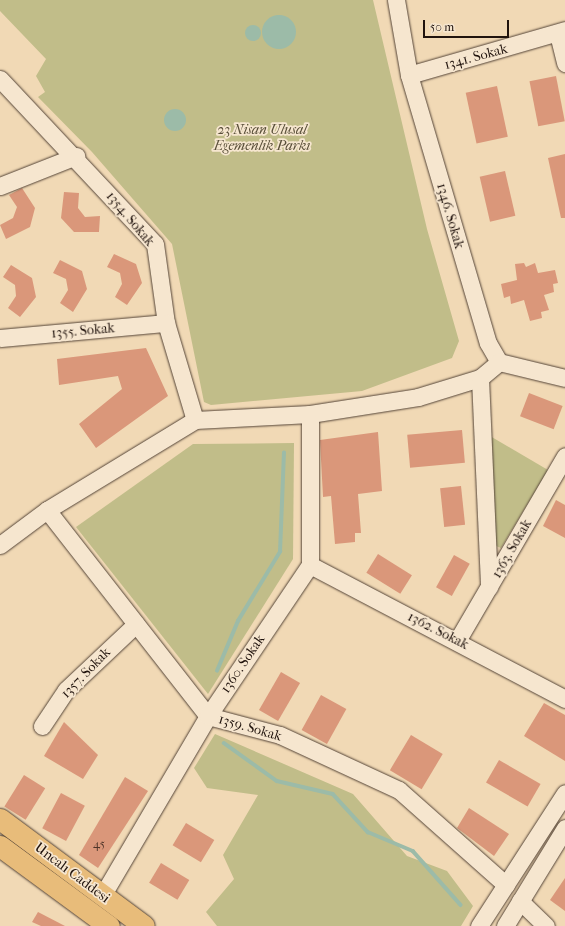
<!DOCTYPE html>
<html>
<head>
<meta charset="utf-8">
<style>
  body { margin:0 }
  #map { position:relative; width:565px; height:926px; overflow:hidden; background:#f1d9b5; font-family:"IM FELL French Canon",serif }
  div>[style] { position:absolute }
  .green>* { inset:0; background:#c1bd89 }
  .water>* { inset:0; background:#9cbba8 }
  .round { border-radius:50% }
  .stream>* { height:3.5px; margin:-1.75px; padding:0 1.75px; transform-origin:1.75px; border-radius:1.75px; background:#9cbba8 }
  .building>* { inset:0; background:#da977a; transform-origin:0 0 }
  .roads { filter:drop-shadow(0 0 1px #544437) drop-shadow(0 0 1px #544437) }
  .minor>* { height:17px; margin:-8.5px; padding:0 8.5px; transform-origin:8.5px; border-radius:8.5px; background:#f6e6cf }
  .major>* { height:21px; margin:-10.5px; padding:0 10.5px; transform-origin:10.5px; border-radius:10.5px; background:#e8bc7a }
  span { translate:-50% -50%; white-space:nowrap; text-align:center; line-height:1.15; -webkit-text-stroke:3.5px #f6e6cf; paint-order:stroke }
  .number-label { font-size:12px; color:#4e3428 }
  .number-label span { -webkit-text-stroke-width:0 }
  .street-label { font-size:14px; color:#20130d }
  .park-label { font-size:14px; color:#584e38; font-style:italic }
  .scale { position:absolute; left:423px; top:20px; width:86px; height:18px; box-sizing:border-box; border:2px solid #20130d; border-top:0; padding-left:5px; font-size:12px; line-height:14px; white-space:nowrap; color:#20130d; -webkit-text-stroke:3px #f6e6cf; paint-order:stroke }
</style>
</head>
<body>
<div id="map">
  <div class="green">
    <i style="clip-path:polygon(0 0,373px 0,427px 229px,459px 341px,452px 358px,362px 391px,211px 405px,204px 402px,172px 244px,92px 152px,38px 97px,45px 92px,36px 76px,46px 59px,0 11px)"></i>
    <i style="clip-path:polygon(490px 436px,548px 470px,501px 548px,496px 546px)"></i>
    <i style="clip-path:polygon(294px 443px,293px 559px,208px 694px,76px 527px,193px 444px)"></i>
    <i style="clip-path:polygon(215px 734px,353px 794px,407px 856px,447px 871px,473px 906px,461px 926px,217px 926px,206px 912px,234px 879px,223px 855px,258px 795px,207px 788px,194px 768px)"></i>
  </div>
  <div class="water">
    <i class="round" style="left:262px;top:15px;width:34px;height:34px"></i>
    <i class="round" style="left:245px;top:25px;width:16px;height:16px"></i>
    <i class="round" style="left:164px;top:109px;width:22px;height:22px"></i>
  </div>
  <div class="stream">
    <i style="left:217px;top:671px;width:54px;rotate:-67.2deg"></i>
    <i style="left:238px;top:621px;width:81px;rotate:-58.7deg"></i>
    <i style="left:280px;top:552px;width:99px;rotate:-87.7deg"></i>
    <i style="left:224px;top:743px;width:65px;rotate:35.6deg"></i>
    <i style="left:277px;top:781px;width:57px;rotate:13.1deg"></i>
    <i style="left:333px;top:794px;width:52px;rotate:47.4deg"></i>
    <i style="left:368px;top:832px;width:49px;rotate:22.9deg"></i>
    <i style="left:413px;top:851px;width:72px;rotate:48.4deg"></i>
  </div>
  <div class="building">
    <i style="left:556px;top:76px;width:46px;height:27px;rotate:79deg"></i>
    <i style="left:497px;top:86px;width:52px;height:32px;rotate:78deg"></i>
    <i style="clip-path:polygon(565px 154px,565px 218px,561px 218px,548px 158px)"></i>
    <i style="left:505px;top:171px;width:46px;height:26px;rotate:77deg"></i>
    <i style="clip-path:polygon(22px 188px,35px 208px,30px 227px,6px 239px,0 225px,13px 218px,17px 207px,9px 195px)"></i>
    <i style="clip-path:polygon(64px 192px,79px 193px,78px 208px,85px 217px,100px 216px,99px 232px,74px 232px,61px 218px)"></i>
    <i style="clip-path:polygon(114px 254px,136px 264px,142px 283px,127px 305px,115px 297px,122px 284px,120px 273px,107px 267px)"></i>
    <i style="clip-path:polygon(60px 260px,82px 271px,87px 289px,73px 312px,60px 303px,68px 290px,66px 279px,53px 273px)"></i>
    <i style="clip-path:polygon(524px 263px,526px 267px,535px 263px,538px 273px,555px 270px,558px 283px,553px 284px,554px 292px,544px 295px,549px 310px,541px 312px,542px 318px,530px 321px,524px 300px,511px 304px,510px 296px,504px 298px,501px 284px,517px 280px,515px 264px)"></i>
    <i style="clip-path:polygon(11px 265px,32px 278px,36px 297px,20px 317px,8px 308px,16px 296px,15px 285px,3px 277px)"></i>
    <i style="clip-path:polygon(146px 348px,168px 396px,96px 448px,79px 424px,122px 389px,118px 376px,59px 385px,57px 359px)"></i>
    <i style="left:529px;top:393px;width:36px;height:25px;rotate:21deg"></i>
    <i style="left:462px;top:430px;width:33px;height:55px;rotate:85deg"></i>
    <i style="clip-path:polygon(378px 432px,382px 491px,358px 494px,361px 533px,355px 533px,355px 542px,335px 544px,331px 496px,323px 497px,320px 440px)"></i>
    <i style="left:461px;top:486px;width:39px;height:21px;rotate:84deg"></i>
    <i style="clip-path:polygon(556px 500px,565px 505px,565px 538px,543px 526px)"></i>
    <i style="left:378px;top:554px;width:40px;height:22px;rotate:32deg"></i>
    <i style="left:454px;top:555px;width:18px;height:37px;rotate:29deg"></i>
    <i style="left:281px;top:672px;width:22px;height:44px;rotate:30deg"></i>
    <i style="left:321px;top:695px;width:29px;height:40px;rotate:29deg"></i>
    <i style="clip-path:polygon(544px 703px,565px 715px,565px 761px,524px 736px)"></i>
    <i style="clip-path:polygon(64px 722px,98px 755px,83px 779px,44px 756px)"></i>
    <i style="left:411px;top:735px;width:37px;height:41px;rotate:31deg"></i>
    <i style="left:499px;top:760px;width:48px;height:26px;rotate:30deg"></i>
    <i style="left:24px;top:775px;width:25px;height:37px;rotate:32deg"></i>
    <i style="clip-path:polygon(125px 777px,148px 791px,98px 868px,79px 855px)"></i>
    <i style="left:61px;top:793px;width:27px;height:40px;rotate:28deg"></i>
    <i style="clip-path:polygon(469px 808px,509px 834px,494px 856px,457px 828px)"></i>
    <i style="left:186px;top:823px;width:33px;height:26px;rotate:31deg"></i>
    <i style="left:161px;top:863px;width:33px;height:23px;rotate:31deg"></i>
    <i style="clip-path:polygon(565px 878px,565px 911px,550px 900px)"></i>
    <i style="clip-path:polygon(38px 912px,65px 926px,41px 926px,32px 922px)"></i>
  </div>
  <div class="roads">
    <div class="minor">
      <i style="left:396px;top:0;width:76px;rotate:80.2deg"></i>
      <i style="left:409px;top:75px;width:279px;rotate:73.6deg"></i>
      <i style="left:488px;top:343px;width:22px;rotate:60deg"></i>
      <i style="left:499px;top:362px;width:68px;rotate:13.6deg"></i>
      <i style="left:558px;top:34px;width:30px;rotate:76deg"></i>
      <i style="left:409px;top:75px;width:162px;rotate:-16.1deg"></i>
      <i style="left:0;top:79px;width:226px;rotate:46.8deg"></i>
      <i style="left:155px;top:244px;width:80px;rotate:82.1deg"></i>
      <i style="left:166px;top:323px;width:101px;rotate:73.4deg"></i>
      <i style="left:0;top:186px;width:82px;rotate:-21.5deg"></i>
      <i style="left:0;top:338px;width:167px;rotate:-5.2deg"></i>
      <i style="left:480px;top:378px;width:209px;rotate:87.5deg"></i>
      <i style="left:47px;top:510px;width:261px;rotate:52deg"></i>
      <i style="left:208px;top:716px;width:74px;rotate:14.8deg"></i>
      <i style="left:280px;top:735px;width:131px;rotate:24.8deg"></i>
      <i style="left:399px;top:790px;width:143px;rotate:41.6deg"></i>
      <i style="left:0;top:545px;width:59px;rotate:-36.7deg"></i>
      <i style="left:47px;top:510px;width:173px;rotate:-31.3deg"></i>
      <i style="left:195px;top:420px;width:115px;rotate:-3deg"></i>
      <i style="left:310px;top:414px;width:109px;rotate:-8.9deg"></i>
      <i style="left:418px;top:397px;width:65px;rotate:-17deg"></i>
      <i style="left:480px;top:378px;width:25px;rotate:-40deg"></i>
      <i style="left:310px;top:565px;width:288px;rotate:27.7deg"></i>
      <i style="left:457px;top:641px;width:214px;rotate:-59.7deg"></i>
      <i style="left:42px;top:726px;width:43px;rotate:-56.3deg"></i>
      <i style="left:66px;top:690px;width:96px;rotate:-43.3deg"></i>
      <i style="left:102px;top:896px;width:209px;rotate:-59.5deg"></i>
      <i style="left:208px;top:716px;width:182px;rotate:-56deg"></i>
      <i style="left:310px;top:565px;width:151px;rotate:-90deg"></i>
      <i style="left:520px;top:901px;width:36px;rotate:44deg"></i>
      <i style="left:479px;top:926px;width:158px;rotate:-57.1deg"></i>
      <i style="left:505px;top:926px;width:115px;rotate:-58.5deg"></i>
    </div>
    <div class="major">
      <i style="left:0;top:819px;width:179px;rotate:36.6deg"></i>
      <i style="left:0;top:846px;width:135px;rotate:36.3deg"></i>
    </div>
  </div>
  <div class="number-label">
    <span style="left:99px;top:845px">45</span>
  </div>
  <div class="street-label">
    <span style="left:476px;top:57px;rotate:-15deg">1341. Sokak</span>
    <span style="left:450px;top:216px;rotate:74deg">1346. Sokak</span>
    <span style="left:130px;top:219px;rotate:50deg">1354. Sokak</span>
    <span style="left:83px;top:331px;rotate:-5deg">1355. Sokak</span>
    <span style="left:512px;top:549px;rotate:-60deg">1363. Sokak</span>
    <span style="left:438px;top:631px;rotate:27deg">1362. Sokak</span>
    <span style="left:243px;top:664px;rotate:-56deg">1360. Sokak</span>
    <span style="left:86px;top:673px;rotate:-46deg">1357. Sokak</span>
    <span style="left:250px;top:728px;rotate:16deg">1359. Sokak</span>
    <span style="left:72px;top:873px;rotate:37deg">Uncalı Caddesi</span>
  </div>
  <div class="park-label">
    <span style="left:262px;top:138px">23 Nisan Ulusal<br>Egemenlik Parkı</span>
  </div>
  <div class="scale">50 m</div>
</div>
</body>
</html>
